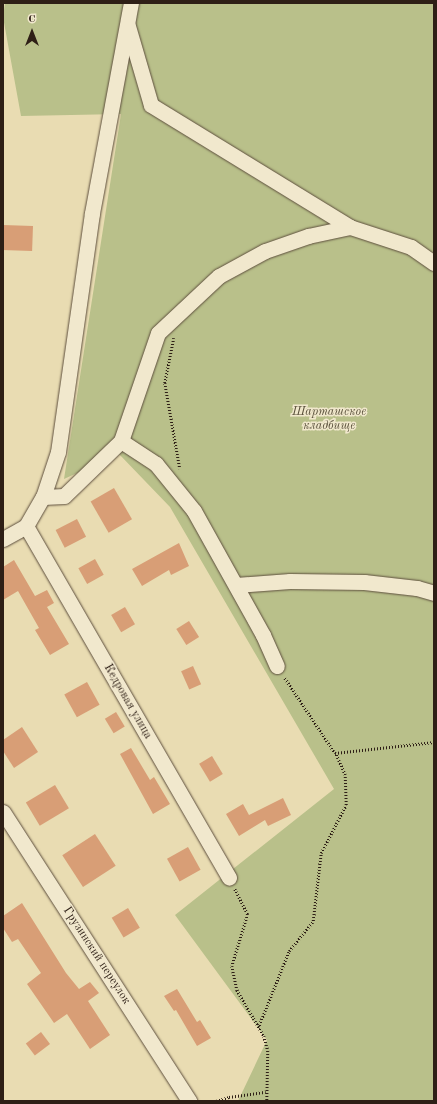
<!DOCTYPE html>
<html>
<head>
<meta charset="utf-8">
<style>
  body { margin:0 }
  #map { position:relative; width:437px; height:1104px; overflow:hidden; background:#e9dcb2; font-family:"Old Standard TT",serif }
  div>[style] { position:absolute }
  .green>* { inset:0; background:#b9c08a }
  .building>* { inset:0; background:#d89e76; transform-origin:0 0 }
  .path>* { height:2.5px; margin-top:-1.25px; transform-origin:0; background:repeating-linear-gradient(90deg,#2e1f16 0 1px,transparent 0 3px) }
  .roads { filter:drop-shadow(0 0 1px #5d4e3d) drop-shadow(0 0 1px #5d4e3d) }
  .minor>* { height:15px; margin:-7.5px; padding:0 7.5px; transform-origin:7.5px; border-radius:7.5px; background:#f1e8cd }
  span { translate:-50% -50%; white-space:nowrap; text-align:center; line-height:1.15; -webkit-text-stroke:3px #f1e8cd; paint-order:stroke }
  .park-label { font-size:12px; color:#584f39; font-style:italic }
  .street-label { font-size:12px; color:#2e1f16 }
  .frame { position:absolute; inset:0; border:4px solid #2e1f16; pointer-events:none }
  .north { position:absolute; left:12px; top:12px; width:40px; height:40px; -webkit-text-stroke:3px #f1e8cd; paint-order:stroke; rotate:0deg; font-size:11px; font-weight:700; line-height:16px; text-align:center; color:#2e1f16 }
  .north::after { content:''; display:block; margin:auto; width:14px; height:18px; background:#2e1f16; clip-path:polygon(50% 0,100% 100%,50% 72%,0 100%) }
</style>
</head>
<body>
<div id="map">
  <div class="green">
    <i style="clip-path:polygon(5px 3px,434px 3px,434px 1101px,238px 1101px,267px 1040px,175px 915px,334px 789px,170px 507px,119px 454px,64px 479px,121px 114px,21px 116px,3px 17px)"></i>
  </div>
  <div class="building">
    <i style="left:3px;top:225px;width:30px;height:25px;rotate:2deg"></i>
    <i style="left:114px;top:488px;width:36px;height:27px;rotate:60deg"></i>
    <i style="left:77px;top:519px;width:20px;height:24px;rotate:63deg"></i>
    <i style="clip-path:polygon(179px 543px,189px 566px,171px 575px,169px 570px,142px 586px,132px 569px)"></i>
    <i style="left:95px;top:559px;width:18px;height:19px;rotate:61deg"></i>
    <i style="clip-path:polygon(14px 560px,35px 596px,47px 590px,54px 603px,47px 607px,69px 644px,50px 655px,35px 630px,39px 628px,18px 591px,3px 600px,3px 567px)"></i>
    <i style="left:125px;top:607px;width:20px;height:16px;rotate:60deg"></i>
    <i style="left:189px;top:621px;width:19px;height:15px;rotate:58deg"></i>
    <i style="left:193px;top:666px;width:20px;height:13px;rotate:66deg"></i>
    <i style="left:87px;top:682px;width:26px;height:26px;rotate:61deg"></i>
    <i style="left:116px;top:712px;width:17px;height:13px;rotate:59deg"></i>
    <i style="clip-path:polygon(22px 727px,38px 752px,14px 768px,3px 751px,3px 740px)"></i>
    <i style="clip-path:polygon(131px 748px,150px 780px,154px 777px,170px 804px,153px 814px,120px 754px)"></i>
    <i style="left:212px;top:756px;width:21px;height:15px;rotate:59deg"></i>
    <i style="left:55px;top:785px;width:27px;height:34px;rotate:59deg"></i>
    <i style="clip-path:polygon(283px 798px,291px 815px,268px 826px,265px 820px,239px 836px,226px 814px,243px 804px,249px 815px)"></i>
    <i style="left:95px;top:834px;width:38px;height:39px;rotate:57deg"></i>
    <i style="left:188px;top:847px;width:26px;height:24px;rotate:61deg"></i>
    <i style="clip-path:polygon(22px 903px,66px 973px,79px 989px,90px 982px,99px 993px,88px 1001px,110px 1035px,90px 1049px,67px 1014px,54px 1023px,27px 984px,41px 973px,18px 939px,12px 942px,3px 928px,3px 916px)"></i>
    <i style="left:128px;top:908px;width:23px;height:19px;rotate:59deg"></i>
    <i style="clip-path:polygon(177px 989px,197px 1022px,200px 1020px,211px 1038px,197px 1046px,176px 1010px,174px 1011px,164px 996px)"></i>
    <i style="left:41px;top:1032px;width:15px;height:19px;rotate:53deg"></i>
  </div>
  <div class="path">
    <i style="left:174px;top:338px;width:46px;rotate:101.3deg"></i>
    <i style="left:165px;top:383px;width:87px;rotate:80.1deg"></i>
    <i style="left:285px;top:678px;width:90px;rotate:56.3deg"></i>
    <i style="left:335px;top:753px;width:100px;rotate:-6.3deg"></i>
    <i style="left:235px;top:889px;width:28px;rotate:63deg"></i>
    <i style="left:248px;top:914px;width:54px;rotate:107.1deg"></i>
    <i style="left:232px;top:966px;width:25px;rotate:78deg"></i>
    <i style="left:237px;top:990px;width:53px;rotate:59.6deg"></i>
    <i style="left:264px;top:1036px;width:16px;rotate:75deg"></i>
    <i style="left:268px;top:1051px;width:50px;rotate:91.1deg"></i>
    <i style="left:258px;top:1028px;width:83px;rotate:-68.1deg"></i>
    <i style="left:289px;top:951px;width:38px;rotate:-51deg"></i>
    <i style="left:313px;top:921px;width:68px;rotate:-83.3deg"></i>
    <i style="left:321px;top:853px;width:54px;rotate:-62.5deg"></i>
    <i style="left:346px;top:805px;width:30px;rotate:-92deg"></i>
    <i style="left:345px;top:775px;width:24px;rotate:-114deg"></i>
    <i style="left:216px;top:1101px;width:14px;rotate:-17deg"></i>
    <i style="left:229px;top:1097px;width:37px;rotate:-8deg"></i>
  </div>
  <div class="roads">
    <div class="minor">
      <i style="left:128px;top:26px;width:82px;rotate:73.8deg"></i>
      <i style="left:151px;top:105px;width:233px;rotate:31.5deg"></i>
      <i style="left:350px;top:227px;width:64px;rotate:18.2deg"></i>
      <i style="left:411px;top:247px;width:28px;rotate:35deg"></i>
      <i style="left:121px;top:441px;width:42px;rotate:33.3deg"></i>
      <i style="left:156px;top:464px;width:60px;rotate:51deg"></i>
      <i style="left:194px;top:511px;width:142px;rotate:60.9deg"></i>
      <i style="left:263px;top:635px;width:34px;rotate:66deg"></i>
      <i style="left:43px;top:497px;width:21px;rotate:-3deg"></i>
      <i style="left:64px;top:496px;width:79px;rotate:-44deg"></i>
      <i style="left:121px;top:441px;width:114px;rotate:-71.1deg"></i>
      <i style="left:158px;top:333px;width:83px;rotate:-43.1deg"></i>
      <i style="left:219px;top:276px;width:52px;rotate:-28.5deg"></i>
      <i style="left:265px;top:251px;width:46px;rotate:-19.2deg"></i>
      <i style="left:308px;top:236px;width:43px;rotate:-12.1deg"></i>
      <i style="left:26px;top:526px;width:406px;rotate:60deg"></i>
      <i style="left:3px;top:539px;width:26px;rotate:-29deg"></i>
      <i style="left:26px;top:526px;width:34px;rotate:-60deg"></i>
      <i style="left:43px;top:497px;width:47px;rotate:-71.6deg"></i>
      <i style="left:58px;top:452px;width:241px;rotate:-81.9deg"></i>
      <i style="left:92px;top:213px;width:214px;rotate:-79.5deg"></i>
      <i style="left:236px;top:585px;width:54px;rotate:-4.2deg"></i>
      <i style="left:290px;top:581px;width:74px;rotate:0.8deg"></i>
      <i style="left:364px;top:582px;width:53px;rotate:6.5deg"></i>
      <i style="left:417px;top:588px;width:18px;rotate:16deg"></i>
      <i style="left:3px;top:812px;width:344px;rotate:57.2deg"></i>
    </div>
  </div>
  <div class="park-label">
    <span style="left:329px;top:420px">Шарташское<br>кладбище</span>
  </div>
  <div class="street-label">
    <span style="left:127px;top:702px;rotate:60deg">Кедровая улица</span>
    <span style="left:96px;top:956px;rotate:57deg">Грузинский переулок</span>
  </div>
  <div class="frame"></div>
  <div class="north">С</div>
</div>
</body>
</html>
